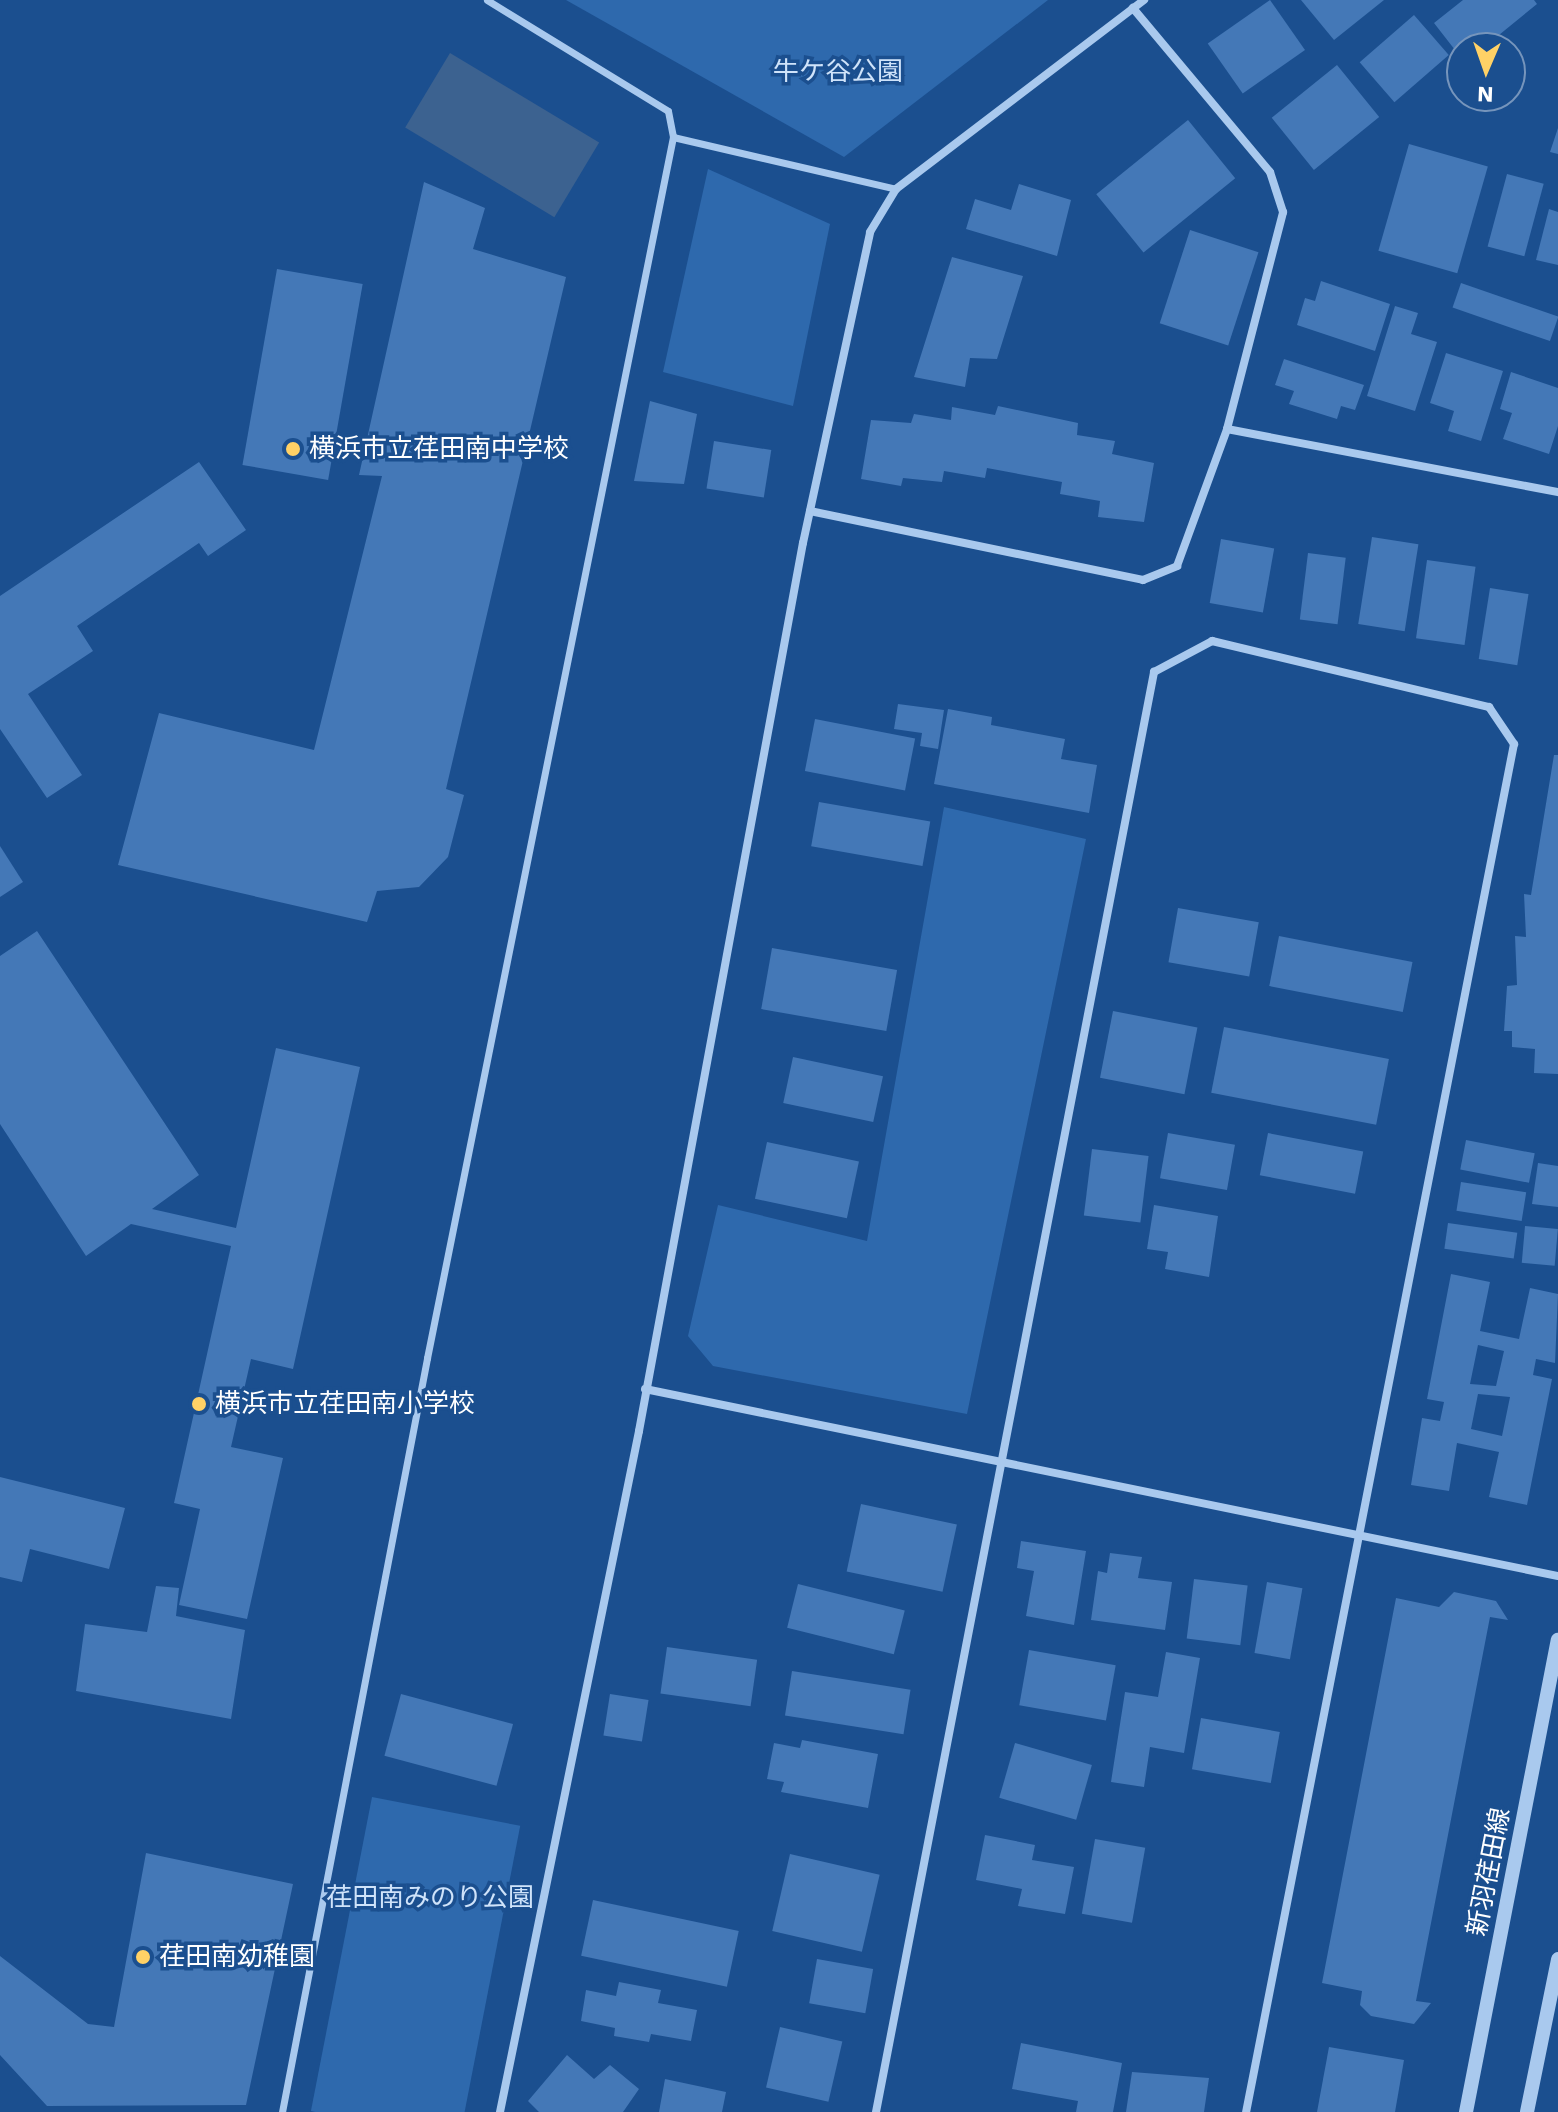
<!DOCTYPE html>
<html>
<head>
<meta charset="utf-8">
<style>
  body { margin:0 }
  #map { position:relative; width:1558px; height:2112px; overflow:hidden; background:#1b4f8f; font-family:"Work Sans","Noto Sans JP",sans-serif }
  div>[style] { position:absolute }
  .green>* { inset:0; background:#2e69ad; transform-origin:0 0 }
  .water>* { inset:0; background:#3c6290; transform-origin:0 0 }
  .building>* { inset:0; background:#4478b7; transform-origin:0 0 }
  .pedestrian>* { height:7px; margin:-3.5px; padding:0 3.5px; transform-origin:3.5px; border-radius:3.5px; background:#a9c9ee }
  .minor>* { height:8px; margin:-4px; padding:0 4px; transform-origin:4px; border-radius:4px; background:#a9c9ee }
  .tertiary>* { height:14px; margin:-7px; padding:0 7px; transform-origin:7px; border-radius:7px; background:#a9c9ee }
  .dots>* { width:22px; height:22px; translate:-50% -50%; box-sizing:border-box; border:4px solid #1b4f8f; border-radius:50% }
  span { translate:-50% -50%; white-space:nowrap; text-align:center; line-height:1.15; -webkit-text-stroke:7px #1b4f8f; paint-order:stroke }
  .park-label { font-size:26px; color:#cfe3fa }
  .poi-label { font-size:26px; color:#fff }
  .left { translate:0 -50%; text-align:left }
  .street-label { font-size:26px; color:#fff }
  .north { position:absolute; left:1446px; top:32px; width:80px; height:80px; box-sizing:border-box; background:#1b4f8f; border:2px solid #7695bc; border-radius:50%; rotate:182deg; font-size:22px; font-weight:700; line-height:32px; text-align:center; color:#fff }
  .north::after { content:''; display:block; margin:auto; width:28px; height:36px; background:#ffd166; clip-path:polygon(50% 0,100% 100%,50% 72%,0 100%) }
</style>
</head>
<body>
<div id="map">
  <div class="green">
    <i style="clip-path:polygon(566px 0,1048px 0,844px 157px)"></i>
    <i style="clip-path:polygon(708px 169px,830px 224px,793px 406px,663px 372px)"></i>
    <i style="clip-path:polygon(944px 807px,1086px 839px,967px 1414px,713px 1366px,688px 1336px,718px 1205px,867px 1241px)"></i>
    <i style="left:372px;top:1797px;width:151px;height:320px;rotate:11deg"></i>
  </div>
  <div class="water">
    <i style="left:450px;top:53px;width:174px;height:87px;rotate:31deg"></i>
  </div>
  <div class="building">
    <i style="left:1270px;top:0;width:61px;height:76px;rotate:55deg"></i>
    <i style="clip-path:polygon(1301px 0,1384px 0,1334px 40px)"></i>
    <i style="clip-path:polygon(1463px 0,1534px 0,1537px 4px,1483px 48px,1462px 48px,1462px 59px,1434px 23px)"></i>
    <i style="left:1414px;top:15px;width:53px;height:72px;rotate:49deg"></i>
    <i style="left:1337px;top:65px;width:67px;height:84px;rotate:51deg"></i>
    <i style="left:1188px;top:120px;width:75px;height:118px;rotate:51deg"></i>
    <i style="clip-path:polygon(1558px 128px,1558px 154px,1550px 152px)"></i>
    <i style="left:1409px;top:144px;width:82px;height:111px;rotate:16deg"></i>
    <i style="left:1507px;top:174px;width:38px;height:75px;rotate:15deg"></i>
    <i style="clip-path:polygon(424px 182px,485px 208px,473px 249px,566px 277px,446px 789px,464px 795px,448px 857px,419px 887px,377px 891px,367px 922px,118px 865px,159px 713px,314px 750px,382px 476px,359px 475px)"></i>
    <i style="clip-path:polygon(1019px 184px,1071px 200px,1057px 256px,966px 229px,975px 199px,1011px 210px)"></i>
    <i style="clip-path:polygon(1549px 209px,1558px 212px,1558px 265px,1536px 260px)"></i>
    <i style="left:1190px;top:230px;width:72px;height:98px;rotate:18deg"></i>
    <i style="clip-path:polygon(952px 257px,1023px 276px,997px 359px,970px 358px,965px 387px,914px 377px)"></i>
    <i style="left:277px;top:269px;width:87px;height:199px;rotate:10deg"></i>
    <i style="clip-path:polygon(1321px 281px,1390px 304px,1375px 351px,1297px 325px,1305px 298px,1315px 301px)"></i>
    <i style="left:1461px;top:283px;width:103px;height:26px;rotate:19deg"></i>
    <i style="clip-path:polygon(1395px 306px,1418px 313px,1411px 334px,1437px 342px,1415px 411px,1367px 396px)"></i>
    <i style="clip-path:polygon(1446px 353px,1503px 371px,1481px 441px,1448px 431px,1454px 411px,1430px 403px)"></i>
    <i style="clip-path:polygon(1284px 359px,1364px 385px,1355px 410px,1341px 406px,1337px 419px,1289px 404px,1294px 391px,1275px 385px)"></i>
    <i style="clip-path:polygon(1511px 372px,1558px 388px,1558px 426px,1549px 454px,1503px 439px,1512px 413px,1500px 409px)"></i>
    <i style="clip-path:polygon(650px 401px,697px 414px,684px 484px,634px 481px)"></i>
    <i style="clip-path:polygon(998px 406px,1078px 423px,1077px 435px,1115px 441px,1112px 454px,1154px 463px,1144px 522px,1098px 517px,1100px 501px,1060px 494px,1062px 482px,987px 468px,985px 478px,944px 471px,942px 482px,903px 478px,901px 486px,861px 479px,871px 420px,911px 423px,914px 414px,951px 420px,952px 407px,995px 415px)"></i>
    <i style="left:714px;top:441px;width:58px;height:48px;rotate:9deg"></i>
    <i style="clip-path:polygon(199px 462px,246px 530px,208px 556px,199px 543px,77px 626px,93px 651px,28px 694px,82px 775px,47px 798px,0 729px,0 596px)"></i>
    <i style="left:1372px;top:537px;width:47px;height:88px;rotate:9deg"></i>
    <i style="left:1221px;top:539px;width:54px;height:65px;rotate:10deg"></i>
    <i style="left:1308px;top:553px;width:38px;height:67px;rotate:7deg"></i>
    <i style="left:1427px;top:560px;width:49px;height:79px;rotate:8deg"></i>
    <i style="left:1490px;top:588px;width:39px;height:72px;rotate:9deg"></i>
    <i style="clip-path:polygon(898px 704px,944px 710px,938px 749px,920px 746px,922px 733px,894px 729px)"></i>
    <i style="clip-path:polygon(948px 709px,992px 717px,991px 725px,1065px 739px,1061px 759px,1097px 765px,1089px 813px,934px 784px)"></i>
    <i style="left:815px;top:719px;width:102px;height:53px;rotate:11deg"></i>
    <i style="clip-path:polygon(1554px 755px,1558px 755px,1558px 1074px,1534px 1073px,1535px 1049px,1512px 1047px,1512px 1031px,1504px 1031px,1507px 986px,1517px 985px,1515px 936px,1526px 937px,1524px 894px,1531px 895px)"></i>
    <i style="left:819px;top:802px;width:113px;height:45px;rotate:10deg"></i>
    <i style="clip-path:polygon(0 846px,23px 882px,0 897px)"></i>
    <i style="left:1178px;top:908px;width:82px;height:55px;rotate:10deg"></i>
    <i style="clip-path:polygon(37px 931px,199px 1175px,152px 1209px,236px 1228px,276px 1048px,360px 1067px,293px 1369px,251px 1359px,231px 1447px,283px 1458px,247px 1619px,179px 1605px,200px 1509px,174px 1503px,231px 1246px,131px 1224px,86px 1256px,0 1124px,0 956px)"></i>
    <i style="left:1279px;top:936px;width:136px;height:51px;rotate:11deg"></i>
    <i style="left:772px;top:948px;width:127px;height:62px;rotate:10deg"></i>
    <i style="left:1113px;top:1011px;width:86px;height:68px;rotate:11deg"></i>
    <i style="left:1224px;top:1027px;width:168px;height:67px;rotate:11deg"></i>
    <i style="left:793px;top:1057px;width:92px;height:47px;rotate:12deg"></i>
    <i style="left:1168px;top:1133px;width:68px;height:46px;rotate:10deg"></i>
    <i style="left:1268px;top:1133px;width:97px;height:43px;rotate:11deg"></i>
    <i style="left:1466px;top:1140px;width:70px;height:30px;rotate:11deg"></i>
    <i style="left:767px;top:1142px;width:94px;height:58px;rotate:12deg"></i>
    <i style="left:1092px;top:1149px;width:57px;height:67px;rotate:7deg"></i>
    <i style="clip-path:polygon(1538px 1163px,1558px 1166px,1558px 1207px,1532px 1204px)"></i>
    <i style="left:1461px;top:1182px;width:66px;height:29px;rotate:9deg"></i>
    <i style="clip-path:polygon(1154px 1205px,1218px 1216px,1209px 1277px,1165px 1269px,1168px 1252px,1147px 1249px)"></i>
    <i style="left:1448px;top:1223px;width:70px;height:26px;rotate:8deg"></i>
    <i style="left:1525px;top:1226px;width:33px;height:37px;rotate:5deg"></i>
    <i style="clip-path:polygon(evenodd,1451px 1274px,1490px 1282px,1480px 1331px,1519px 1339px,1530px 1288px,1558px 1294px,1555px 1363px,1536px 1359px,1533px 1375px,1552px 1379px,1527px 1505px,1489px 1497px,1499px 1452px,1457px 1443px,1449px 1491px,1411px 1485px,1422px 1418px,1440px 1421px,1444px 1402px,1427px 1399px,1451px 1274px,1478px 1345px,1504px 1351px,1496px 1386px,1470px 1384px,1478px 1345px,1451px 1274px,1478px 1394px,1510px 1397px,1502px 1436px,1471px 1429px,1478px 1394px)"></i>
    <i style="clip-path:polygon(0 1477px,125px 1508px,109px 1569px,30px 1549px,22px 1582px,0 1577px)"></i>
    <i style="left:861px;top:1504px;width:98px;height:69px;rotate:12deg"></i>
    <i style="clip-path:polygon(1021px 1541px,1086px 1551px,1074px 1625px,1026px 1616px,1034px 1571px,1017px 1568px)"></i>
    <i style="clip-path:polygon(1110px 1553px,1142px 1557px,1138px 1578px,1172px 1582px,1165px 1630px,1091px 1620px,1098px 1571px,1107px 1573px)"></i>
    <i style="left:1194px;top:1579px;width:54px;height:60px;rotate:7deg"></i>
    <i style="left:1267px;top:1582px;width:36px;height:72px;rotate:10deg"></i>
    <i style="left:798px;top:1584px;width:110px;height:45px;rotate:14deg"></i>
    <i style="clip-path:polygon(156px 1586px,179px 1588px,176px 1616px,245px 1630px,231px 1719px,76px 1691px,85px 1624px,147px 1632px)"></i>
    <i style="clip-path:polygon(1454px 1592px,1496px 1601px,1508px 1620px,1490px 1617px,1416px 2001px,1431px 2003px,1414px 2024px,1371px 2016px,1360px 2005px,1362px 1991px,1322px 1983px,1396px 1598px,1439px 1607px)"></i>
    <i style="left:667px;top:1647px;width:91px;height:47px;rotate:8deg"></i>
    <i style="left:1029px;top:1650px;width:88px;height:56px;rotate:10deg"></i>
    <i style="clip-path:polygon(1166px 1652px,1200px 1658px,1184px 1753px,1150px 1747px,1144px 1787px,1111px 1782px,1125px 1692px,1158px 1697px)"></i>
    <i style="left:792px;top:1671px;width:120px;height:45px;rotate:9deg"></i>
    <i style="left:401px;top:1694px;width:116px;height:64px;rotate:15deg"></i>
    <i style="left:610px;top:1694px;width:39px;height:42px;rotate:9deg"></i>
    <i style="left:1201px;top:1718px;width:80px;height:52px;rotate:10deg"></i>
    <i style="clip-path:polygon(802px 1740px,878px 1754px,868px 1808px,781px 1792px,784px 1782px,767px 1779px,774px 1743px,800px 1748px)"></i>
    <i style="left:1015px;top:1743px;width:80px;height:57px;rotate:16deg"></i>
    <i style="clip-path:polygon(985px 1835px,1035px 1845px,1032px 1860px,1074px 1867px,1065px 1914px,1018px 1906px,1022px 1889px,976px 1880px)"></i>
    <i style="left:1095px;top:1839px;width:51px;height:76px;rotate:10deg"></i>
    <i style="clip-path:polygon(146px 1853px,293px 1884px,246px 2105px,47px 2106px,0 2055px,0 1956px,88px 2024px,114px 2027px)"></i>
    <i style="left:790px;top:1854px;width:92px;height:79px;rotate:13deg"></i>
    <i style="left:593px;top:1900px;width:149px;height:57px;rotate:12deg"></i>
    <i style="left:817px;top:1959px;width:57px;height:45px;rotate:10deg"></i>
    <i style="clip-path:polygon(619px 1982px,661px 1990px,658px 2003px,697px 2010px,691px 2041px,651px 2034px,649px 2042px,614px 2036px,615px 2028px,581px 2021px,586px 1990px,616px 1996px)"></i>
    <i style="left:780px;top:2027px;width:64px;height:62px;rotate:13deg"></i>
    <i style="clip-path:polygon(1021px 2043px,1122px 2063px,1113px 2112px,1076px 2112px,1078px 2101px,1012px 2089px)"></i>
    <i style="clip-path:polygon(1329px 2047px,1404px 2060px,1395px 2112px,1317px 2112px)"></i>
    <i style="clip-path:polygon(567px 2055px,594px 2079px,610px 2065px,639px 2089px,623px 2112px,539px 2112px,528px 2101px)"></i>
    <i style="clip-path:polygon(1132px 2072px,1209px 2078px,1204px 2112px,1126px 2112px)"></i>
    <i style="clip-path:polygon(665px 2079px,726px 2092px,722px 2112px,659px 2112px)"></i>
  </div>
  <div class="pedestrian">
    <i style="left:487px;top:0;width:212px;rotate:31.5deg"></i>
    <i style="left:668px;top:111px;width:26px;rotate:79deg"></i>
    <i style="left:673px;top:137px;width:229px;rotate:13.1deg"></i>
    <i style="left:282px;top:2112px;width:768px;rotate:-79.11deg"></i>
    <i style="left:427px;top:1358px;width:1246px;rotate:-78.61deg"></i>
  </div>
  <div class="minor">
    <i style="left:1227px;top:429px;width:337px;rotate:10.8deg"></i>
    <i style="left:810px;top:511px;width:340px;rotate:11.7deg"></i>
    <i style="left:1143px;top:580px;width:37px;rotate:-22deg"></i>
    <i style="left:1177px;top:566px;width:146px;rotate:-69.9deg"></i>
    <i style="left:1227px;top:429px;width:224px;rotate:-75.5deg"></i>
    <i style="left:1283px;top:212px;width:42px;rotate:-108deg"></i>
    <i style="left:1270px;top:172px;width:214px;rotate:-129.9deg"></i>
    <i style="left:645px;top:1389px;width:932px;rotate:11.58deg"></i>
    <i style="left:500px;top:2112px;width:695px;rotate:-78.46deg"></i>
    <i style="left:639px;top:1431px;width:903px;rotate:-79.54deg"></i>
    <i style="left:803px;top:543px;width:318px;rotate:-77.8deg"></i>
    <i style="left:870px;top:232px;width:50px;rotate:-58.8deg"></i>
    <i style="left:896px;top:189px;width:312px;rotate:-37.3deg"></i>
    <i style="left:876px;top:2112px;width:1467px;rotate:-79.07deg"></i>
    <i style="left:1154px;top:672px;width:66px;rotate:-28.1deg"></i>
    <i style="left:1212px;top:641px;width:285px;rotate:13.4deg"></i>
    <i style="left:1489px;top:707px;width:45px;rotate:56deg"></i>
    <i style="left:1514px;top:744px;width:1394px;rotate:101.08deg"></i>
  </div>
  <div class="tertiary">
    <i style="left:1466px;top:2112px;width:481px;rotate:-79deg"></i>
    <i style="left:1527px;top:2112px;width:156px;rotate:-78.5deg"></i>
  </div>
  <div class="dots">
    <i style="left:293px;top:449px;background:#ffd166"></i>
    <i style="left:199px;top:1404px;background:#ffd166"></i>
    <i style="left:143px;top:1957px;background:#ffd166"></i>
  </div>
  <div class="park-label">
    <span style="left:838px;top:72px">牛ケ谷公園</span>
    <span style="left:430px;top:1898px">荏田南みのり公園</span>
  </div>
  <div class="poi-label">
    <span class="left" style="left:309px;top:449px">横浜市立荏田南中学校</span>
    <span class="left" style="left:215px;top:1404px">横浜市立荏田南小学校</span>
    <span class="left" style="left:159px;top:1957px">荏田南幼稚園</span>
  </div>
  <div class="street-label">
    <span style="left:1489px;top:1872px;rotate:-79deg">新羽荏田線</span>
  </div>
  <div class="north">N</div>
</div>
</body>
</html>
